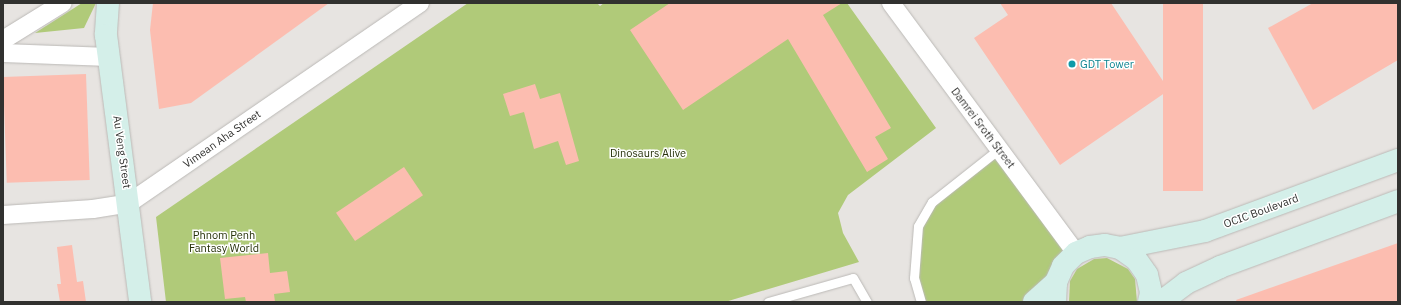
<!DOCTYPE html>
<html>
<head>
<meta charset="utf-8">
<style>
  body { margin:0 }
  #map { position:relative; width:1401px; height:305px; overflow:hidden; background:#e7e4e1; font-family:"IBM Plex Sans",sans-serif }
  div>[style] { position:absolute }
  .green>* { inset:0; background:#b0ca79 }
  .building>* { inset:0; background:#fcbdb0; transform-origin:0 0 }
  .roads { filter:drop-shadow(0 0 1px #bbb9b6) drop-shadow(0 0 1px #bbb9b6) }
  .lane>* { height:9px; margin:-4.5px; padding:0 4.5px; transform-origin:4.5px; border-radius:4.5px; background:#fff }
  .street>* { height:18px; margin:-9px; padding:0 9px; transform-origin:9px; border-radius:9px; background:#fff }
  .secondary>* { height:22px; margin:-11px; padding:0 11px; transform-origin:11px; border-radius:11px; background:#d4efe9 }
  .dots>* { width:11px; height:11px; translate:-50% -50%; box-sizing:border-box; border:2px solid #fff; border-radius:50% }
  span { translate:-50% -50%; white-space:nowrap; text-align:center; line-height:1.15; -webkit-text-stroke:3px #fff; paint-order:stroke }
  .culture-label { font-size:11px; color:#0d838f }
  .left { translate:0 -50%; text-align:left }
  .street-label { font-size:11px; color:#31312f }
  .park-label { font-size:11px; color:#27320a }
  .frame { position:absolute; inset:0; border:4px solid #31312f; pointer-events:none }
</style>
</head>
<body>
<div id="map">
  <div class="green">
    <i style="clip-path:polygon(82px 3px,96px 3px,84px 28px,35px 33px)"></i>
    <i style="clip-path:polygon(468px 3px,597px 3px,600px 6px,604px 3px,847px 3px,936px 128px,848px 195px,838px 213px,843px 233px,859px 262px,725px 302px,166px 302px,156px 217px)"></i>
    <i style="clip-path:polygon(999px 149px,1076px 253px,1034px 302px,921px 302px,914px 251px,918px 226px,932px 202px)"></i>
    <i style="clip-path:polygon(1107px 258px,1128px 269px,1135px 279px,1137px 302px,1069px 302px,1070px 281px,1077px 269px,1094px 259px)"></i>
  </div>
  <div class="building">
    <i style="clip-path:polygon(153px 3px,329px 3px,191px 103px,159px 109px,150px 30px)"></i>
    <i style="clip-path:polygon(670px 3px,842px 3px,823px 15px,891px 128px,875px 137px,888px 159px,867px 172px,788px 39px,683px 110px,630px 30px)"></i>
    <i style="clip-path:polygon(1000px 3px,1111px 3px,1169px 90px,1060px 165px,974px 38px,1008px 15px)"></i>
    <i style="left:1163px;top:3px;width:40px;height:188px"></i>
    <i style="clip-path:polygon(1313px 3px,1398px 3px,1398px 60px,1313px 110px,1268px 28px)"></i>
    <i style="left:86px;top:74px;width:106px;height:83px;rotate:88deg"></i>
    <i style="clip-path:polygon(535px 84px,540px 99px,560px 93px,579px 161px,566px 165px,558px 141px,534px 149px,524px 112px,510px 116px,503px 94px)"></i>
    <i style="left:404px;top:167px;width:34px;height:82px;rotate:56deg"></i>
    <i style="clip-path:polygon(1398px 243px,1398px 302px,1237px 302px,1236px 300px)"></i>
    <i style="clip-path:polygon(72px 245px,77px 282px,83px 281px,86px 302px,60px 302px,57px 284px,61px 284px,57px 247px)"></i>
    <i style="clip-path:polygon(268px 253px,270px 273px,287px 271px,290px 292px,274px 294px,275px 302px,246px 302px,245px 297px,225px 299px,220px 258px)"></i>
  </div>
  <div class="roads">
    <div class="lane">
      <i style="left:768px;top:302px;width:88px;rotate:-15.8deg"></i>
      <i style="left:853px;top:278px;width:28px;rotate:60deg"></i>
      <i style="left:921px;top:302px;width:25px;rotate:-106deg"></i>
      <i style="left:914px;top:278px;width:52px;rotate:-85.6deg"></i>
      <i style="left:918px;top:226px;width:28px;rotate:-60deg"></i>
      <i style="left:932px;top:202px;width:85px;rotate:-38.3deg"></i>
    </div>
    <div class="street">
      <i style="left:891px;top:3px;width:311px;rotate:53.5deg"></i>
      <i style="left:3px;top:40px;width:70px;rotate:-31.7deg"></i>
      <i style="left:3px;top:53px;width:106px;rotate:2.2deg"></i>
      <i style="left:3px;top:215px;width:90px;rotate:-3.8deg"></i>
      <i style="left:93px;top:209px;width:36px;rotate:-9deg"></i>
      <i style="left:129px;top:203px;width:353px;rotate:-34.5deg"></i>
    </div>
    <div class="secondary">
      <i style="left:108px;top:3px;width:32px;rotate:94deg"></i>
      <i style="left:106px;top:35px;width:269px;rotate:82.7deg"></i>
      <i style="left:1120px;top:248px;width:87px;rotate:-11.3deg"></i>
      <i style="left:1205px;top:231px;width:206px;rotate:-20.2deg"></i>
      <i style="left:1034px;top:302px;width:30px;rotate:-42deg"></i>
      <i style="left:1055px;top:302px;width:20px;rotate:-87deg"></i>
      <i style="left:1056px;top:282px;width:17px;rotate:-66deg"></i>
      <i style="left:1063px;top:266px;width:18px;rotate:-45deg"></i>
      <i style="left:1076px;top:253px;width:15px;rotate:-23deg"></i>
      <i style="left:1090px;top:247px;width:15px;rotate:-8deg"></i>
      <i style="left:1105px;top:245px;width:15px;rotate:11deg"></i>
      <i style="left:1120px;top:248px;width:19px;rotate:35deg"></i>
      <i style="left:1136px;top:259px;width:19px;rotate:55deg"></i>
      <i style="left:1147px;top:275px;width:18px;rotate:77deg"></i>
      <i style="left:1151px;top:293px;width:9px;rotate:103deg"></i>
      <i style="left:1161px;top:302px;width:31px;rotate:-37deg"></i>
      <i style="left:1186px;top:283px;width:38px;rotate:-25deg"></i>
      <i style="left:1220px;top:267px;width:190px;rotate:-20.3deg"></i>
    </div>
  </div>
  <div class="dots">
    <i style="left:1072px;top:64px;background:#0f9aa8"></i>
  </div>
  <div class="culture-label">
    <span class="left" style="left:1080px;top:64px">GDT Tower</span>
  </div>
  <div class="street-label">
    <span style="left:983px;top:128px;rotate:53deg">Damrei Sroth Street</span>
    <span style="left:222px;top:139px;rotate:-35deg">Vimean Aha Street</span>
    <span style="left:122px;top:152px;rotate:82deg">Au Veng Street</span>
    <span style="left:1261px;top:211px;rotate:-20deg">OCIC Boulevard</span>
  </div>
  <div class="park-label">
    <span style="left:648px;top:153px">Dinosaurs Alive</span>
    <span style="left:224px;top:242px">Phnom Penh<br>Fantasy World</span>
  </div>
  <div class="frame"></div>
</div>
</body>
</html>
